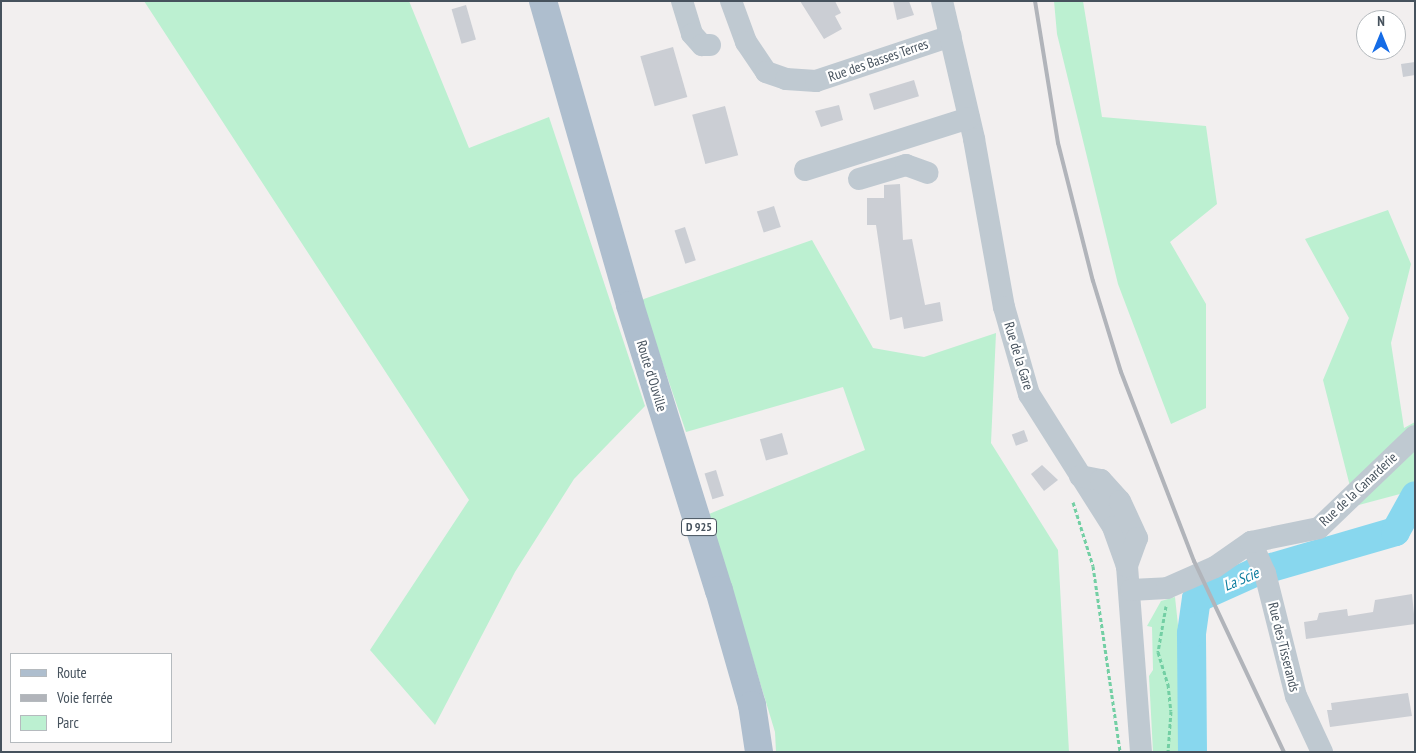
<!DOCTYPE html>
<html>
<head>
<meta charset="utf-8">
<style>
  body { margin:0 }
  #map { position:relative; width:1416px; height:753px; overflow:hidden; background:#f2efef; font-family:"PT Sans Narrow",sans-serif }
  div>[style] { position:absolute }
  .green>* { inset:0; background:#bcf0d1 }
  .river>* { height:29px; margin:-14.5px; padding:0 14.5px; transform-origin:14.5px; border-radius:14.5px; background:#88d7ee }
  .building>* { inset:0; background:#cbced4; transform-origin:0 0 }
  .path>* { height:3px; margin-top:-1.5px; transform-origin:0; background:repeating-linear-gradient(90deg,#73cfa4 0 4px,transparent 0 6.5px) }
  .minor>* { height:22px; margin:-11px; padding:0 11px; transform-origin:11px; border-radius:11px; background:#bfc9d1 }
  .major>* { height:28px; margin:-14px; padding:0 14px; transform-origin:14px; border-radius:14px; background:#aebece }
  .rail>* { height:4px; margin:-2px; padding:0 2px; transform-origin:2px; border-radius:2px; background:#b1b4ba }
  span { translate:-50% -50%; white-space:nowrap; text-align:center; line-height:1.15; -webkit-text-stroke:4.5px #fff; paint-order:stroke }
  .shield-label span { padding:1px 4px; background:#fff; border:1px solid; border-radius:4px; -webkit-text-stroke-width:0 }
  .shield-label { font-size:12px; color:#46525d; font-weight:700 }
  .street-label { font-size:14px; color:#46525d }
  .water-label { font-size:15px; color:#0a7c9e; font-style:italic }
  .frame { position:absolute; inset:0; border:2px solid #46525d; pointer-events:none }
  .legend { position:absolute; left:10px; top:653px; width:162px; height:90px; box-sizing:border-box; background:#fff; border:1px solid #b5babe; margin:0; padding:6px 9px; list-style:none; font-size:15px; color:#46525d }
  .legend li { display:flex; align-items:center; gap:10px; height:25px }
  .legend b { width:25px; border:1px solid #b5babe }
  .north { position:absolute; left:1356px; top:10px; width:50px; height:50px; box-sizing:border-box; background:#fff; border:1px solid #b5babe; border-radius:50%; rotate:0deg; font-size:14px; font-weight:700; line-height:20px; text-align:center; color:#46525d }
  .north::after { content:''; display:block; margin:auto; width:18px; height:22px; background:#156ce6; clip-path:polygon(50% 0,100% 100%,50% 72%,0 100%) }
</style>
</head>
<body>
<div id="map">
  <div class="green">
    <i style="clip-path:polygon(144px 1px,409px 1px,469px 148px,549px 117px,645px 406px,574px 479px,515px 572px,435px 725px,370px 650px,469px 500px)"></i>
    <i style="clip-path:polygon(1054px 1px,1083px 1px,1102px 117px,1206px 126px,1217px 204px,1170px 242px,1206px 304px,1206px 408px,1171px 424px,1118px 284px,1057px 34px)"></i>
    <i style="clip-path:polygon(1388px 210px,1411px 264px,1391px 343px,1404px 428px,1415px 422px,1415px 490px,1355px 506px,1323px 380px,1349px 318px,1305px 239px)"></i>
    <i style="clip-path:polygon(812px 240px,873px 348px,924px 357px,996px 333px,991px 443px,1058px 550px,1069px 752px,776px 752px,775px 732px,709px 514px,865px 450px,843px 387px,686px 432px,641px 300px)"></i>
    <i style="clip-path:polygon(1175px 597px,1189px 728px,1188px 752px,1153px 752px,1149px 676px,1153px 670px,1152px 627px,1147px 626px,1161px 601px)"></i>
  </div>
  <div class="river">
    <i style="left:1192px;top:752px;width:119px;rotate:-90.5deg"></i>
    <i style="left:1191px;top:633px;width:35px;rotate:-82deg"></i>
    <i style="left:1196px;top:598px;width:64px;rotate:-24.1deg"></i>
    <i style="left:1254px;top:572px;width:147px;rotate:-16.2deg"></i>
    <i style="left:1395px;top:531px;width:41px;rotate:-60.9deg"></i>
  </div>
  <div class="building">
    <i style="clip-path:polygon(800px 1px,835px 1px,841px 13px,835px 16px,842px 29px,824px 39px)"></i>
    <i style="clip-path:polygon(893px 1px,909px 1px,914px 15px,897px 20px)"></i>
    <i style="left:466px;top:5px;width:36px;height:15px;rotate:74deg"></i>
    <i style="left:673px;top:47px;width:52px;height:34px;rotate:74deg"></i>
    <i style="clip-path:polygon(1415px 62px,1415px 75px,1403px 77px,1401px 64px)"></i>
    <i style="left:914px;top:80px;width:17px;height:47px;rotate:73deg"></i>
    <i style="clip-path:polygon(839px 105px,843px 120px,821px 127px,815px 111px)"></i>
    <i style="left:725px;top:106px;width:51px;height:34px;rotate:75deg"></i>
    <i style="clip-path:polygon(900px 184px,903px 240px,912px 239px,925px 305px,940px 302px,943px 321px,904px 329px,902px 317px,890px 320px,876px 225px,867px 225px,867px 198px,884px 198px,884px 185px)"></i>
    <i style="left:774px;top:206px;width:22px;height:18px;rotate:72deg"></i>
    <i style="left:685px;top:227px;width:35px;height:11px;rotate:72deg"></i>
    <i style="left:1024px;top:430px;width:12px;height:13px;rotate:70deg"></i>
    <i style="left:782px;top:433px;width:22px;height:23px;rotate:74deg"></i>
    <i style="clip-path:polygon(1042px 465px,1058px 480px,1044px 491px,1031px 474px)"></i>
    <i style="left:716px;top:470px;width:27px;height:12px;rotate:73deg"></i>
    <i style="clip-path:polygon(1412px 594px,1415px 624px,1306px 639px,1304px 622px,1317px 620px,1319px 613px,1347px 609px,1348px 616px,1373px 612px,1375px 600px)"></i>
    <i style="clip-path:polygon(1408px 693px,1412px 716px,1330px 727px,1327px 710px,1332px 710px,1331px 703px)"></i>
  </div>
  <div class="path">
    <i style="left:1073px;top:502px;width:67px;rotate:72.6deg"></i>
    <i style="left:1093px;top:566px;width:188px;rotate:81.7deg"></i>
    <i style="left:1166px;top:606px;width:47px;rotate:99.9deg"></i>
    <i style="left:1158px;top:652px;width:34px;rotate:73deg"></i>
    <i style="left:1168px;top:684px;width:27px;rotate:84deg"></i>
    <i style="left:1171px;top:711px;width:41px;rotate:94.2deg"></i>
  </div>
  <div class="minor">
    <i style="left:682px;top:1px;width:34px;rotate:73deg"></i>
    <i style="left:692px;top:34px;width:15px;rotate:48deg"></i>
    <i style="left:702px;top:45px;width:8px"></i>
    <i style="left:731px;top:1px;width:44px;rotate:69.9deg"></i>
    <i style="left:746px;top:42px;width:36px;rotate:56deg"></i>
    <i style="left:766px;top:72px;width:21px;rotate:19deg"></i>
    <i style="left:786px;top:79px;width:30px;rotate:4deg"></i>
    <i style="left:816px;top:81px;width:142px;rotate:-18.4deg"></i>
    <i style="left:942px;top:1px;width:142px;rotate:76.9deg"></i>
    <i style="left:974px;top:139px;width:171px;rotate:79.9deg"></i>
    <i style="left:1004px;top:307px;width:91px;rotate:74deg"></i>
    <i style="left:1029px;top:394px;width:157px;rotate:57.7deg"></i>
    <i style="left:1113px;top:527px;width:41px;rotate:70.3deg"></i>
    <i style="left:1127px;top:566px;width:187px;rotate:85.7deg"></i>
    <i style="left:805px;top:170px;width:172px;rotate:-17.6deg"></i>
    <i style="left:859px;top:179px;width:49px;rotate:-16.6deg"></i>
    <i style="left:906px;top:165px;width:23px;rotate:20deg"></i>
    <i style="left:1080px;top:476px;width:21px;rotate:11deg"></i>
    <i style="left:1101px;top:480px;width:28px;rotate:48deg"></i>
    <i style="left:1120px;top:501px;width:41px;rotate:65.3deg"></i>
    <i style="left:1137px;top:538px;width:30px;rotate:110deg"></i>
    <i style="left:1251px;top:542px;width:34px;rotate:66deg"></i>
    <i style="left:1265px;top:573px;width:127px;rotate:75.9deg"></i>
    <i style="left:1296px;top:696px;width:62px;rotate:65.1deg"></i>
    <i style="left:1131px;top:590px;width:36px;rotate:-3deg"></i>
    <i style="left:1167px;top:588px;width:52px;rotate:-23.6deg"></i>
    <i style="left:1215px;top:567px;width:44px;rotate:-34.8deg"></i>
    <i style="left:1251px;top:542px;width:69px;rotate:-11.6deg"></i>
    <i style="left:1319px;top:528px;width:133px;rotate:-43.8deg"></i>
  </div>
  <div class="major">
    <i style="left:543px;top:1px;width:316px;rotate:74deg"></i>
    <i style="left:630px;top:305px;width:299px;rotate:72.7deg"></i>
    <i style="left:719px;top:590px;width:120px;rotate:74deg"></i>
    <i style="left:752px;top:705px;width:48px;rotate:81.5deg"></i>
  </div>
  <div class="rail">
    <i style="left:1035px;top:1px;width:144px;rotate:80.8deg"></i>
    <i style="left:1058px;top:143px;width:142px;rotate:75.8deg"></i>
    <i style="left:1093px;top:281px;width:95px;rotate:72.9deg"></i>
    <i style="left:1121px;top:372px;width:203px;rotate:68.9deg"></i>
    <i style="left:1194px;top:561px;width:211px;rotate:64.8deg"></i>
  </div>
  <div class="shield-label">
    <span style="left:699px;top:527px">D 925</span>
  </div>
  <div class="street-label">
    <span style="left:878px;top:60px;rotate:-19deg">Rue des Basses Terres</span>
    <span style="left:1019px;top:356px;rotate:73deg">Rue de la Gare</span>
    <span style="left:652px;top:376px;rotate:73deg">Route d'Ouville</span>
    <span style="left:1358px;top:489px;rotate:-43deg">Rue de la Canarderie</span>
    <span style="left:1284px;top:647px;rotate:76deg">Rue des Tisserands</span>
  </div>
  <div class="water-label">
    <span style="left:1241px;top:579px;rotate:-23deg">La Scie</span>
  </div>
  <div class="frame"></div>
  <ul class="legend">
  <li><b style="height:6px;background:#aebece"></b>Route</li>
  <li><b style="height:6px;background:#b1b4ba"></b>Voie ferrée</li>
  <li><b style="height:14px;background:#bcf0d1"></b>Parc</li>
  </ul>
  <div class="north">N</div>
</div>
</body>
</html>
